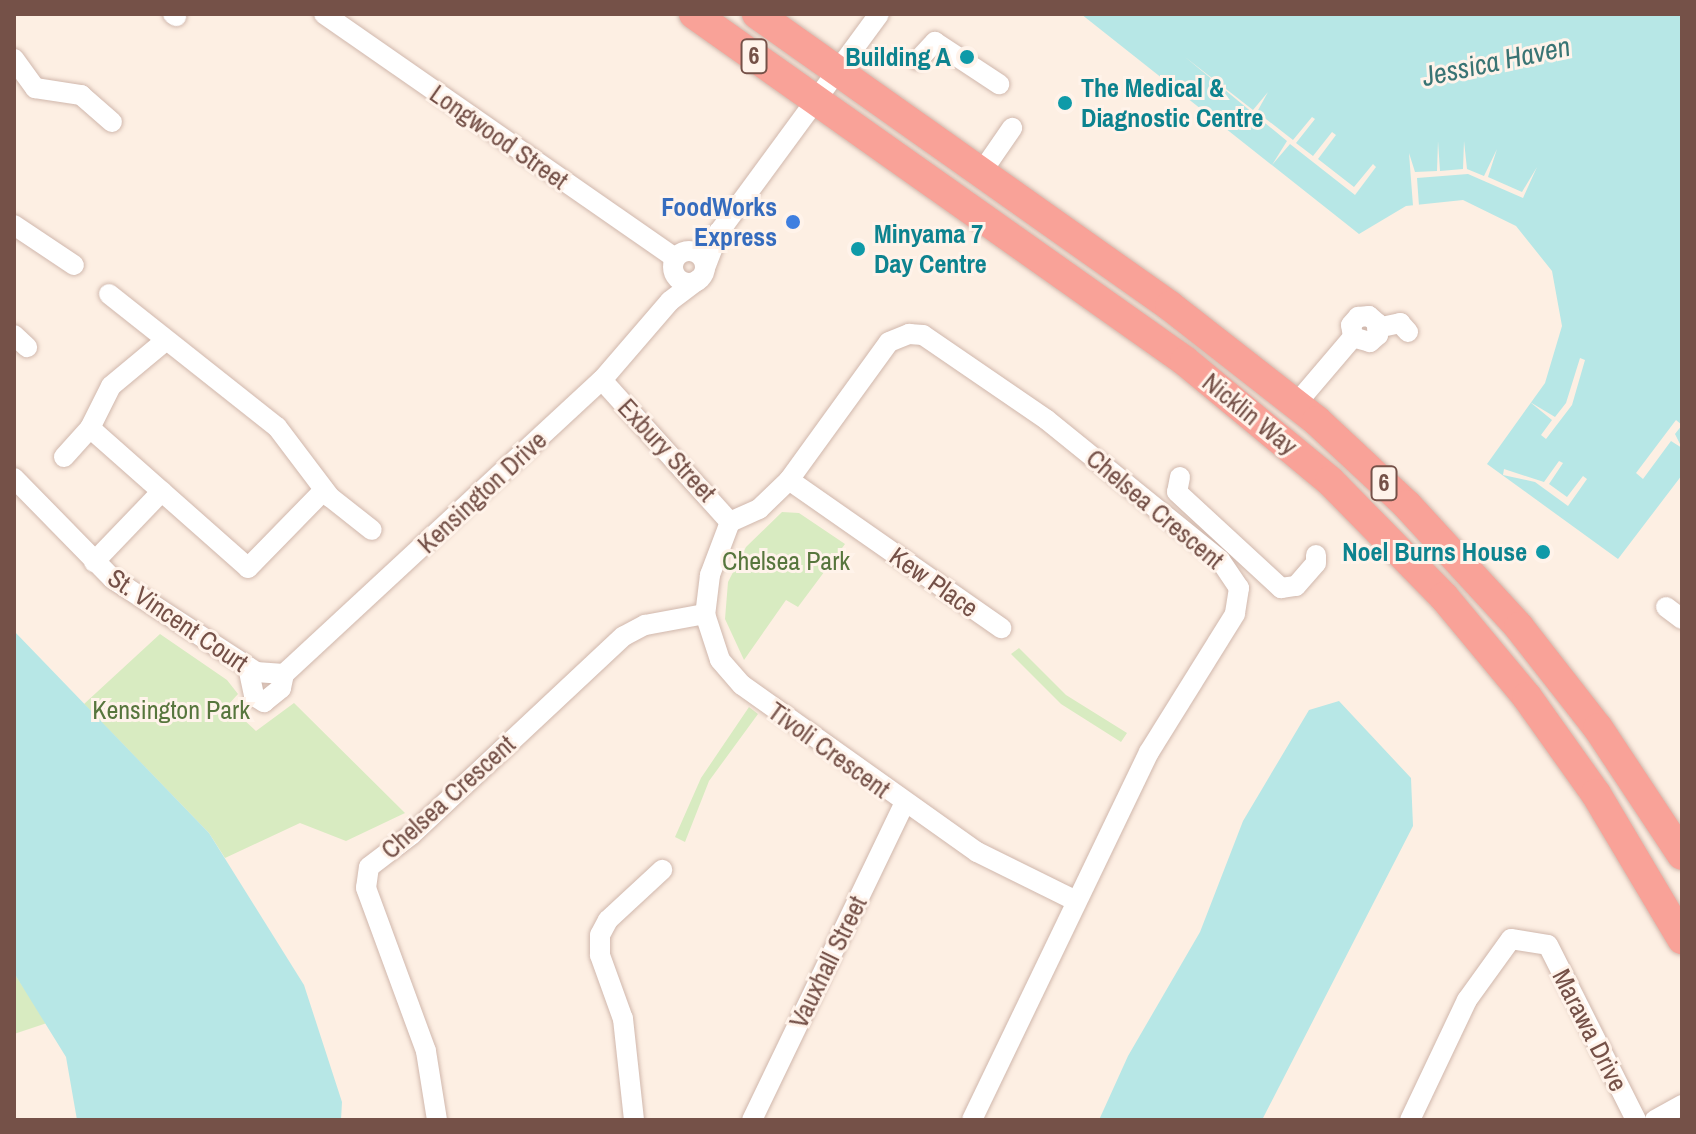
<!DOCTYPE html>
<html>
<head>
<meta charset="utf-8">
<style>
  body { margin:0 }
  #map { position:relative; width:1696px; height:1134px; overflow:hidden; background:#fdefe3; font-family:"Archivo Narrow",sans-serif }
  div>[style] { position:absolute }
  .green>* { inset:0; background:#d8ebc1 }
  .water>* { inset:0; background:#b7e7e6 }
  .pier>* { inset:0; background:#fdefe3 }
  .roads { filter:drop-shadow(0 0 2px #d0b7ac) drop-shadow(0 0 2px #d0b7ac) }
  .minor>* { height:20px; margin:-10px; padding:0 10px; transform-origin:10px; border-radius:10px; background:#fff }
  .minor>.ring { margin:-10px; padding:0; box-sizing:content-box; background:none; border:20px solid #fff; border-radius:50% }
  .highway>* { height:30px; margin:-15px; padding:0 15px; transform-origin:15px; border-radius:15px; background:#f9a298 }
  .dots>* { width:22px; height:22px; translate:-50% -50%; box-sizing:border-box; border:4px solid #fff3ea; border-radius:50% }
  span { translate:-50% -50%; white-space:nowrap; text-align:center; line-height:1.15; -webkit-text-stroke:6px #fff3ea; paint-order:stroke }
  .shield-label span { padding:2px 6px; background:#fff3ea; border:2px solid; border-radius:6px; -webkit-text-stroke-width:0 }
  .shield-label { font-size:24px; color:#755148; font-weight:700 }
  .culture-label { font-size:26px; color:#0d838f; font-weight:700 }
  .right { translate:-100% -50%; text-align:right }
  .left { translate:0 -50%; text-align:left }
  .street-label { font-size:26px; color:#755148 }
  .shop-label { font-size:26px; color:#366cbe; font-weight:700 }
  .park-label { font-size:26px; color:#57763d }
  .water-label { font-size:28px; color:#397474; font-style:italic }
  .frame { position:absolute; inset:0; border:16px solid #755148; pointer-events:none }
</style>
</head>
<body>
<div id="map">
  <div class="green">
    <i style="clip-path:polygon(782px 512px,799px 513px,845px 544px,798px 607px,786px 600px,744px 660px,725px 619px,728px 582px,746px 547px)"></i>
    <i style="clip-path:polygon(160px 634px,227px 680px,238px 694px,228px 705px,256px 731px,294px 703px,405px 813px,346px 841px,300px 823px,225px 858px,209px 833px,84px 704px)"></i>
    <i style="clip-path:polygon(1019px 648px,1066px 695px,1127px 733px,1121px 742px,1061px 704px,1011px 654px)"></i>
    <i style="clip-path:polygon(749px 707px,758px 714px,709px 781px,685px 842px,675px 837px,701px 778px)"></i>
    <i style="clip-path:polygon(14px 973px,47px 1023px,14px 1034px)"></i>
  </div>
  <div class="water">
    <i style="clip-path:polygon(1081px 14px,1682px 14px,1682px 475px,1618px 559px,1487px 464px,1545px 383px,1562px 326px,1552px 271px,1516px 226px,1463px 200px,1406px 206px,1359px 234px)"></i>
    <i style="clip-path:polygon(14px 631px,209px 833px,304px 985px,342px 1102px,341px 1120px,77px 1120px,66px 1057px,14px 973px)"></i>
    <i style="clip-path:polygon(1339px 701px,1411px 778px,1413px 826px,1262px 1120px,1099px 1120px,1128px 1056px,1200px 932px,1243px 821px,1309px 710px)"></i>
  </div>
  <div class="pier">
    <i style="clip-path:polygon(1185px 57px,1253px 110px,1268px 92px,1257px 112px,1293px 140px,1312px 117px,1315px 119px,1296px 143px,1313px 156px,1332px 132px,1336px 135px,1318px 159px,1354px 187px,1373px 164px,1376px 167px,1355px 195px,1290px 144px,1272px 165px,1287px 141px)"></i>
    <i style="clip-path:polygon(1438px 141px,1440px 171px,1463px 169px,1464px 141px,1467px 169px,1484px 176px,1497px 149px,1488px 177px,1522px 192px,1537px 167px,1523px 198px,1468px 174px,1417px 178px,1419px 206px,1413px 206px,1409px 153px,1415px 172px,1437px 171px)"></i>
    <i style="clip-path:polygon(1580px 358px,1585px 360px,1572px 405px,1546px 439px,1541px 435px,1552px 420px,1530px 402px,1555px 417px,1566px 403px)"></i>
    <i style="clip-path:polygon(1676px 420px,1682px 425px,1675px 434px,1682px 448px,1671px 441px,1643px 479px,1636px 473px)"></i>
    <i style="clip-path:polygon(1559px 461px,1563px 463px,1549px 484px,1567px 497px,1583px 476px,1587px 479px,1568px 506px,1535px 482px,1503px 475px,1504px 469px,1544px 482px)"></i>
  </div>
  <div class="roads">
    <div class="minor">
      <i style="left:173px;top:14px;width:4px;rotate:34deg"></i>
      <i style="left:324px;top:14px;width:427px;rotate:34.8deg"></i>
      <i style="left:14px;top:59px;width:36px;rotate:54deg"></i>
      <i style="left:35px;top:88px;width:47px;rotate:8.7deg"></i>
      <i style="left:81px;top:95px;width:41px;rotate:41.1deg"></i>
      <i style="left:918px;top:60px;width:25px;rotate:-47deg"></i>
      <i style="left:935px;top:42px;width:77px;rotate:33.3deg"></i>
      <i style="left:981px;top:173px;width:55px;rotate:-55.4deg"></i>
      <i style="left:14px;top:225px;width:72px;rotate:33.7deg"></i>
      <i class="ring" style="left:673px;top:251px;width:12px;height:12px"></i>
      <i style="left:705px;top:268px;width:39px;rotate:-69deg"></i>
      <i style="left:719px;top:232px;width:270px;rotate:-53.7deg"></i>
      <i style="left:109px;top:294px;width:214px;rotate:38.4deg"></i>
      <i style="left:277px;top:427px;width:88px;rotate:52.9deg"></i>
      <i style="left:330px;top:497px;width:53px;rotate:38.2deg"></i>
      <i style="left:1377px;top:328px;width:24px;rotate:-12deg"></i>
      <i style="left:1400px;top:323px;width:12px;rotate:48deg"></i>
      <i style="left:14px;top:335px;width:18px;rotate:43deg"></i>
      <i style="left:602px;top:380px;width:191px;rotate:48deg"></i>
      <i style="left:1296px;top:404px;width:88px;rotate:-49.6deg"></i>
      <i style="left:1353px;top:337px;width:12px;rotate:-99deg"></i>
      <i style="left:1351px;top:325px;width:11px;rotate:-49deg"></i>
      <i style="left:1358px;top:317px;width:11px;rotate:-5deg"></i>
      <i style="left:1369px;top:316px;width:11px;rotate:41deg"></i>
      <i style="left:1377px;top:323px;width:12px;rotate:85deg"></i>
      <i style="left:1378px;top:335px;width:11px;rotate:139deg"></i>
      <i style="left:1370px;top:342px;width:18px;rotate:-164deg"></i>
      <i style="left:90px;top:428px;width:211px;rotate:41.5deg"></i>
      <i style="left:248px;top:568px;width:109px;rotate:-45.7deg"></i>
      <i style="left:64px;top:457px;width:39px;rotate:-48deg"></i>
      <i style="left:90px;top:428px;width:47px;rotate:-63.4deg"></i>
      <i style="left:111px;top:386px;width:70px;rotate:-39.8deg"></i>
      <i style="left:1180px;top:477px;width:15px;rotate:101deg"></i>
      <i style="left:1177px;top:492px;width:142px;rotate:42.7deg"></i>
      <i style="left:1281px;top:588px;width:15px;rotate:-8deg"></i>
      <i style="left:1296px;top:586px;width:30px;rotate:-49deg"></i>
      <i style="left:1316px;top:563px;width:8px;rotate:-90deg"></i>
      <i style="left:14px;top:478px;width:141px;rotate:45.6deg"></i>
      <i style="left:113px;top:579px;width:171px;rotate:33deg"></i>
      <i style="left:256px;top:672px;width:28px;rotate:4deg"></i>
      <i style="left:284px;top:674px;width:433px;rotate:-42.8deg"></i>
      <i style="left:602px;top:380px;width:104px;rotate:-49.3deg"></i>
      <i style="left:670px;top:301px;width:36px;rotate:-37deg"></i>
      <i style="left:789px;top:480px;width:259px;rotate:34.9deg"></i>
      <i style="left:730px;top:522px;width:32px;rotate:-24deg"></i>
      <i style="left:759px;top:509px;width:42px;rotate:-44deg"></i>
      <i style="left:789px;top:480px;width:170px;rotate:-54.1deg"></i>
      <i style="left:889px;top:342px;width:22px;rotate:-22deg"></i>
      <i style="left:909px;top:334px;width:14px;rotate:4deg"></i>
      <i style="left:923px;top:335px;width:150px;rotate:34.4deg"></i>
      <i style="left:1047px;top:420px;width:223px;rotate:39deg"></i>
      <i style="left:1220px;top:560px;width:34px;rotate:56deg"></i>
      <i style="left:1239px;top:588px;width:26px;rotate:99deg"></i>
      <i style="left:1235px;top:614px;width:163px;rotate:121.9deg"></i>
      <i style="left:1149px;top:752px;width:408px;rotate:115.7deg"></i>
      <i style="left:730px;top:522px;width:57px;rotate:110.7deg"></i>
      <i style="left:710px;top:575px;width:39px;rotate:97deg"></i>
      <i style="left:705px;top:614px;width:48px;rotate:71.9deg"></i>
      <i style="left:720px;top:660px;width:33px;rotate:49deg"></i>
      <i style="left:742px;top:685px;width:288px;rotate:35.4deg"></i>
      <i style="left:977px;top:852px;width:108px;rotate:26.3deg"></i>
      <i style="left:94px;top:562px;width:98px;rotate:-46.2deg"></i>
      <i style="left:1666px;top:607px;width:20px;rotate:37deg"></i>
      <i style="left:248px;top:667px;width:30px;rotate:78deg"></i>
      <i style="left:254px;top:696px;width:12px;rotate:31deg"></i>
      <i style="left:264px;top:702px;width:22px;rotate:-39deg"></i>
      <i style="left:281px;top:688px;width:14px;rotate:-78deg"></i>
      <i style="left:437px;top:1120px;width:70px;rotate:-99.1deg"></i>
      <i style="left:426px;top:1051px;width:174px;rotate:-110.2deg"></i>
      <i style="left:366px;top:888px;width:21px;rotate:-82deg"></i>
      <i style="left:369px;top:867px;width:53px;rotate:-37.3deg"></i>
      <i style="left:411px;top:835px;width:291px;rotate:-43.1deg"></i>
      <i style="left:624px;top:636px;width:24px;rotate:-28deg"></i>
      <i style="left:645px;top:625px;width:61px;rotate:-10.4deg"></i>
      <i style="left:634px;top:1120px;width:102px;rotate:-96.2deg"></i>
      <i style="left:623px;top:1019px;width:68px;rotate:-109.8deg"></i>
      <i style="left:600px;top:955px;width:20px;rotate:-90deg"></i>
      <i style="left:600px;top:935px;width:17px;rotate:-62deg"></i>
      <i style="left:608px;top:920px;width:74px;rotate:-42.8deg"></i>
      <i style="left:752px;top:1120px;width:351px;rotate:-64.3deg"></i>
      <i style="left:1410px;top:1120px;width:133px;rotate:-64.6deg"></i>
      <i style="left:1467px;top:1000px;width:75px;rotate:-54.2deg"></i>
      <i style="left:1511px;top:939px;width:37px;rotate:9deg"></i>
      <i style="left:1548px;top:945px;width:196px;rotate:63.3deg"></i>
      <i style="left:1655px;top:1120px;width:31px;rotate:-29deg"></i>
    </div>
    <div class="highway">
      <i style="left:694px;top:14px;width:601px;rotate:35.25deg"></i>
      <i style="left:1185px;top:361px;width:188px;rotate:39.6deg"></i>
      <i style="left:1330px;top:481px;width:163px;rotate:45.5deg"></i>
      <i style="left:1444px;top:597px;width:130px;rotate:50.3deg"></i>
      <i style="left:1527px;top:697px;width:119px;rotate:54.6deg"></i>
      <i style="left:1596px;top:794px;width:169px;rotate:59.3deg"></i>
      <i style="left:757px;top:14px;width:506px;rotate:35.26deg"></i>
      <i style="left:1170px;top:306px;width:187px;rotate:38deg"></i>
      <i style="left:1317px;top:421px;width:123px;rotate:43deg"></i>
      <i style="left:1407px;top:505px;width:166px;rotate:47.4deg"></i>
      <i style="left:1519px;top:627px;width:128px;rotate:52deg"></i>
      <i style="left:1598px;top:728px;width:152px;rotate:56.5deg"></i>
    </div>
  </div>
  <div class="dots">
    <i style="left:967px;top:57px;background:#0f9aa8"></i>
    <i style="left:1065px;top:103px;background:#0f9aa8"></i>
    <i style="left:793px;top:222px;background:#3f7fe0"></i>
    <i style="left:858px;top:249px;background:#0f9aa8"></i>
    <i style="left:1543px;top:552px;background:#0f9aa8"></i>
  </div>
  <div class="shield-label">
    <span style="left:754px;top:56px">6</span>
    <span style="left:1384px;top:483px">6</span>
  </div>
  <div class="culture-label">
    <span class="right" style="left:951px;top:57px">Building A</span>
    <span class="left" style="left:1081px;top:103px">The Medical &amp;<br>Diagnostic Centre</span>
    <span class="left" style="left:874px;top:249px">Minyama 7<br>Day Centre</span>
    <span class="right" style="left:1527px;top:552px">Noel Burns House</span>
  </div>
  <div class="street-label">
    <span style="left:499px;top:137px;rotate:35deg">Longwood Street</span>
    <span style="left:1250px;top:414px;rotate:39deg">Nicklin Way</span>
    <span style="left:667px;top:450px;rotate:47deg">Exbury Street</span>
    <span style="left:482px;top:492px;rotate:-43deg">Kensington Drive</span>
    <span style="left:1155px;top:509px;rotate:40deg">Chelsea Crescent</span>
    <span style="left:934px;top:582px;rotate:35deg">Kew Place</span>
    <span style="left:178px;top:620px;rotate:34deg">St. Vincent Court</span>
    <span style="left:829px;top:750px;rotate:36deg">Tivoli Crescent</span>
    <span style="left:448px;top:797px;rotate:-42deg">Chelsea Crescent</span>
    <span style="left:828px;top:962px;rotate:-64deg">Vauxhall Street</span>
    <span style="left:1590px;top:1030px;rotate:63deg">Marawa Drive</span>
  </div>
  <div class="shop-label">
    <span class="right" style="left:777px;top:222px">FoodWorks<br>Express</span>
  </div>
  <div class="park-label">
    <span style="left:786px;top:561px">Chelsea Park</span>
    <span style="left:171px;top:710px">Kensington Park</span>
  </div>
  <div class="water-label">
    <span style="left:1496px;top:61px;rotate:-12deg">Jessica Haven</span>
  </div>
  <div class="frame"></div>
</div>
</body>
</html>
